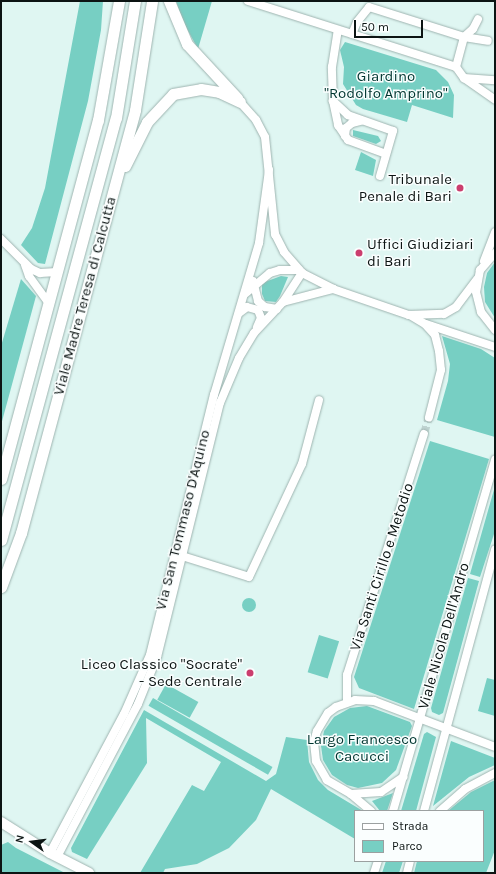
<!DOCTYPE html>
<html>
<head>
<meta charset="utf-8">
<style>
  body { margin:0 }
  #map { position:relative; width:496px; height:874px; overflow:hidden; background:#dff6f2; font-family:Karla,sans-serif }
  div>[style] { position:absolute }
  .green>* { inset:0; background:#77cfc3; transform-origin:0 0 }
  .round { border-radius:50% }
  .minor-tunnel>* { height:8px; margin-top:-4px; transform-origin:0; background:repeating-linear-gradient(90deg,#bfd4d1 0 8px,transparent 0 12px) }
  .roads { filter:drop-shadow(0 0 1px #9eb4b0) drop-shadow(0 0 1px #9eb4b0) }
  .minor>* { height:8px; margin:-4px; padding:0 4px; transform-origin:4px; border-radius:4px; background:#fff }
  .tertiary>* { height:10px; margin:-5px; padding:0 5px; transform-origin:5px; border-radius:5px; background:#fff }
  .secondary>* { height:11px; margin:-5.5px; padding:0 5.5px; transform-origin:5.5px; border-radius:5.5px; background:#fff }
  .dots>* { width:11px; height:11px; translate:-50% -50%; box-sizing:border-box; border:2px solid #fafefe; border-radius:50% }
  span { translate:-50% -50%; white-space:nowrap; text-align:center; line-height:1.15; -webkit-text-stroke:3px #fafefe; paint-order:stroke }
  .park-label { font-size:15px; color:#003630 }
  .poi-label { font-size:15px; color:#0c1413 }
  .right { translate:-100% -50%; text-align:right }
  .left { translate:0 -50%; text-align:left }
  .street-label { font-size:15px; color:#0c1413 }
  .frame { position:absolute; inset:0; border:2px solid #0c1413; pointer-events:none }
  .legend { position:absolute; left:354px; top:810px; width:130px; height:52px; box-sizing:border-box; background:#fafefe; border:1px solid #9ba0a0; margin:0; padding:5px 7px; list-style:none; font-size:12px; color:#0c1413 }
  .legend li { display:flex; align-items:center; gap:8px; height:20px }
  .legend b { width:20px; border:1px solid #9ba0a0 }
  .north { position:absolute; left:12px; top:822px; width:40px; height:40px; -webkit-text-stroke:3px #fafefe; paint-order:stroke; rotate:284deg; font-size:11px; font-weight:700; line-height:16px; text-align:center; color:#0c1413 }
  .north::after { content:''; display:block; margin:auto; width:14px; height:18px; background:#0c1413; clip-path:polygon(50% 0,100% 100%,50% 72%,0 100%) }
  .scale { position:absolute; left:354px; top:20px; width:69px; height:18px; box-sizing:border-box; border:2px solid #0c1413; border-top:0; padding-left:5px; font-size:12px; line-height:14px; white-space:nowrap; color:#0c1413; -webkit-text-stroke:3px #fafefe; paint-order:stroke }
</style>
</head>
<body>
<div id="map">
  <div class="green">
    <i style="clip-path:polygon(80px 1px,103px 1px,101px 30px,88px 101px,45px 264px,38px 263px,21px 245px,32px 228px,45px 188px)"></i>
    <i style="clip-path:polygon(176px 1px,212px 1px,198px 49px,182px 20px)"></i>
    <i style="clip-path:polygon(345px 42px,436px 70px,448px 82px,454px 95px,453px 118px,412px 105px,407px 122px,363px 109px,356px 105px,343px 84px,344px 67px,340px 50px)"></i>
    <i style="clip-path:polygon(353px 130px,378px 136px,381px 141px,376px 144px,353px 136px)"></i>
    <i style="clip-path:polygon(361px 152px,376px 160px,373px 176px,355px 170px)"></i>
    <i style="clip-path:polygon(495px 262px,495px 318px,485px 302px,484px 287px,487px 273px)"></i>
    <i style="clip-path:polygon(281px 276px,288px 277px,280px 296px,276px 302px,265px 301px,262px 294px,262px 283px)"></i>
    <i style="clip-path:polygon(21px 279px,36px 296px,1px 425px,1px 346px)"></i>
    <i style="clip-path:polygon(442px 336px,481px 349px,495px 358px,495px 437px,437px 420px,448px 381px,450px 364px)"></i>
    <i style="clip-path:polygon(430px 441px,489px 459px,414px 709px,359px 688px,354px 677px)"></i>
    <i style="clip-path:polygon(495px 486px,495px 531px,480px 577px,470px 574px)"></i>
    <i style="clip-path:polygon(468px 578px,479px 581px,443px 713px,439px 715px,432px 712px,431px 708px)"></i>
    <i class="round" style="left:242px;top:598px;width:14px;height:14px"></i>
    <i style="left:319px;top:635px;width:21px;height:39px;rotate:17deg"></i>
    <i style="clip-path:polygon(487px 678px,495px 680px,495px 716px,478px 711px)"></i>
    <i style="left:166px;top:684px;width:37px;height:18px;rotate:29deg"></i>
    <i style="left:153px;top:698px;width:138px;height:9px;rotate:30deg"></i>
    <i style="clip-path:polygon(367px 706px,410px 722px,412px 726px,396px 770px,382px 783px,358px 788px,347px 785px,332px 775px,323px 760px,321px 746px,324px 731px,334px 717px,350px 708px)"></i>
    <i style="clip-path:polygon(144px 710px,266px 781px,276px 774px,286px 737px,307px 740px,309px 762px,318px 780px,328px 790px,363px 811px,355px 811px,355px 839px,271px 789px,256px 820px,229px 848px,197px 864px,165px 869px,163px 873px,140px 873px,192px 785px,204px 791px,221px 762px,146px 718px,147px 763px,87px 859px,72px 852px,71px 848px)"></i>
    <i style="clip-path:polygon(427px 732px,436px 737px,416px 811px,401px 811px,424px 734px)"></i>
    <i style="clip-path:polygon(451px 741px,495px 758px,495px 765px,469px 777px,433px 806px)"></i>
    <i style="clip-path:polygon(495px 780px,495px 850px,486px 873px,414px 873px,417px 861px,483px 861px,483px 811px,448px 811px,471px 792px)"></i>
    <i style="clip-path:polygon(393px 793px,387px 811px,380px 811px,372px 801px)"></i>
    <i style="clip-path:polygon(8px 842px,16px 848px,65px 873px,1px 873px,1px 845px)"></i>
    <i style="clip-path:polygon(386px 861px,403px 861px,399px 873px,382px 873px)"></i>
  </div>
  <div class="minor-tunnel">
    <i style="left:424px;top:434px;width:18px;rotate:-74deg"></i>
  </div>
  <div class="roads">
    <div class="minor">
      <i style="left:248px;top:1px;width:218px;rotate:17.6deg"></i>
      <i style="left:456px;top:67px;width:14px;rotate:54deg"></i>
      <i style="left:464px;top:78px;width:38px;rotate:35deg"></i>
      <i style="left:352px;top:34px;width:13px;rotate:-67deg"></i>
      <i style="left:357px;top:22px;width:19px;rotate:-51deg"></i>
      <i style="left:369px;top:7px;width:100px;rotate:17.5deg"></i>
      <i style="left:464px;top:37px;width:24px;rotate:9deg"></i>
      <i style="left:456px;top:67px;width:31px;rotate:-75deg"></i>
      <i style="left:464px;top:37px;width:12px;rotate:-42deg"></i>
      <i style="left:473px;top:29px;width:11px;rotate:-63deg"></i>
      <i style="left:464px;top:78px;width:31px;rotate:4deg"></i>
      <i style="left:333px;top:101px;width:34px;rotate:-92deg"></i>
      <i style="left:332px;top:67px;width:37px;rotate:-81deg"></i>
      <i style="left:240px;top:102px;width:24px;rotate:48deg"></i>
      <i style="left:256px;top:120px;width:19px;rotate:62deg"></i>
      <i style="left:265px;top:137px;width:98px;rotate:84.1deg"></i>
      <i style="left:275px;top:234px;width:20px;rotate:63deg"></i>
      <i style="left:284px;top:252px;width:28px;rotate:49deg"></i>
      <i style="left:302px;top:273px;width:35px;rotate:27deg"></i>
      <i style="left:333px;top:289px;width:80px;rotate:18.9deg"></i>
      <i style="left:409px;top:315px;width:35px;rotate:-2deg"></i>
      <i style="left:444px;top:314px;width:14px;rotate:-30deg"></i>
      <i style="left:456px;top:307px;width:35px;rotate:-53deg"></i>
      <i style="left:345px;top:136px;width:8px;rotate:-83deg"></i>
      <i style="left:346px;top:128px;width:8px;rotate:-40deg"></i>
      <i style="left:352px;top:123px;width:9px;rotate:-13deg"></i>
      <i style="left:380px;top:176px;width:47px;rotate:-73.9deg"></i>
      <i style="left:393px;top:131px;width:48px;rotate:-160.4deg"></i>
      <i style="left:348px;top:115px;width:21px;rotate:-137deg"></i>
      <i style="left:333px;top:101px;width:25px;rotate:78deg"></i>
      <i style="left:338px;top:125px;width:18px;rotate:56deg"></i>
      <i style="left:348px;top:140px;width:40px;rotate:20.2deg"></i>
      <i style="left:1px;top:239px;width:42px;rotate:45deg"></i>
      <i style="left:31px;top:269px;width:10px;rotate:24deg"></i>
      <i style="left:40px;top:273px;width:17px;rotate:-3deg"></i>
      <i style="left:495px;top:253px;width:23px;rotate:131deg"></i>
      <i style="left:480px;top:270px;width:22px;rotate:100deg"></i>
      <i style="left:476px;top:292px;width:21px;rotate:76deg"></i>
      <i style="left:481px;top:312px;width:23px;rotate:52deg"></i>
      <i style="left:484px;top:261px;width:31px;rotate:-69deg"></i>
      <i style="left:25px;top:265px;width:12px;rotate:70deg"></i>
      <i style="left:29px;top:276px;width:34px;rotate:54deg"></i>
      <i style="left:253px;top:281px;width:21px;rotate:76deg"></i>
      <i style="left:258px;top:301px;width:9px;rotate:41deg"></i>
      <i style="left:265px;top:307px;width:12px;rotate:9deg"></i>
      <i style="left:246px;top:293px;width:31px;rotate:-40deg"></i>
      <i style="left:270px;top:273px;width:10px;rotate:-17deg"></i>
      <i style="left:280px;top:270px;width:19px"></i>
      <i style="left:283px;top:302px;width:35px;rotate:-57deg"></i>
      <i style="left:239px;top:313px;width:10px;rotate:-37deg"></i>
      <i style="left:247px;top:307px;width:11px;rotate:15deg"></i>
      <i style="left:258px;top:310px;width:9px;rotate:69deg"></i>
      <i style="left:261px;top:318px;width:10px;rotate:114deg"></i>
      <i style="left:410px;top:315px;width:17px;rotate:31deg"></i>
      <i style="left:425px;top:324px;width:15px;rotate:48deg"></i>
      <i style="left:435px;top:335px;width:16px;rotate:76deg"></i>
      <i style="left:439px;top:351px;width:19px;rotate:84deg"></i>
      <i style="left:441px;top:370px;width:49px;rotate:104.3deg"></i>
      <i style="left:426px;top:324px;width:73px;rotate:18.4deg"></i>
      <i style="left:182px;top:556px;width:70px;rotate:17.4deg"></i>
      <i style="left:249px;top:577px;width:125px;rotate:-64.9deg"></i>
      <i style="left:302px;top:464px;width:66px;rotate:-75.1deg"></i>
      <i style="left:347px;top:702px;width:27px;rotate:-90deg"></i>
      <i style="left:347px;top:675px;width:253px;rotate:-72.3deg"></i>
      <i style="left:351px;top:794px;width:30px;rotate:-4deg"></i>
      <i style="left:381px;top:792px;width:27px;rotate:-34deg"></i>
      <i style="left:371px;top:811px;width:26px;rotate:-140deg"></i>
      <i style="left:351px;top:794px;width:28px;rotate:-150deg"></i>
      <i style="left:327px;top:780px;width:22px;rotate:-120deg"></i>
      <i style="left:316px;top:761px;width:19px;rotate:-96deg"></i>
      <i style="left:314px;top:742px;width:11px;rotate:-75deg"></i>
      <i style="left:317px;top:731px;width:21px;rotate:-59deg"></i>
      <i style="left:328px;top:713px;width:10px;rotate:-37deg"></i>
      <i style="left:336px;top:707px;width:20px;rotate:-20deg"></i>
      <i style="left:355px;top:700px;width:19px;rotate:3deg"></i>
      <i style="left:374px;top:701px;width:129px;rotate:20.8deg"></i>
      <i style="left:393px;top:811px;width:366px;rotate:-73.8deg"></i>
      <i style="left:424px;top:811px;width:271px;rotate:-74.8deg"></i>
      <i style="left:440px;top:811px;width:33px;rotate:-41deg"></i>
      <i style="left:465px;top:789px;width:34px;rotate:-28deg"></i>
      <i style="left:50px;top:853px;width:157px;rotate:-62deg"></i>
      <i style="left:124px;top:714px;width:64px;rotate:-66.2deg"></i>
      <i style="left:150px;top:655px;width:268px;rotate:-76.2deg"></i>
      <i style="left:214px;top:395px;width:159px;rotate:-73.5deg"></i>
      <i style="left:259px;top:243px;width:74px;rotate:-82.2deg"></i>
      <i style="left:57px;top:857px;width:173px;rotate:-62.1deg"></i>
      <i style="left:138px;top:704px;width:51px;rotate:-68deg"></i>
      <i style="left:157px;top:657px;width:262px;rotate:-76.1deg"></i>
      <i style="left:220px;top:403px;width:49px;rotate:-67.1deg"></i>
      <i style="left:239px;top:358px;width:29px;rotate:-59deg"></i>
      <i style="left:254px;top:333px;width:42px;rotate:-46.9deg"></i>
      <i style="left:283px;top:302px;width:52px;rotate:-14.6deg"></i>
      <i style="left:374px;top:873px;width:13px;rotate:-72deg"></i>
      <i style="left:407px;top:873px;width:12px;rotate:-76deg"></i>
    </div>
    <div class="tertiary">
      <i style="left:1px;top:822px;width:58px;rotate:32.3deg"></i>
      <i style="left:50px;top:853px;width:44px;rotate:27.1deg"></i>
    </div>
    <div class="secondary">
      <i style="left:169px;top:1px;width:47px;rotate:67.3deg"></i>
      <i style="left:187px;top:44px;width:74px;rotate:47.2deg"></i>
      <i style="left:125px;top:166px;width:49px;rotate:-63.4deg"></i>
      <i style="left:147px;top:122px;width:38px;rotate:-47deg"></i>
      <i style="left:173px;top:94px;width:28px;rotate:-10deg"></i>
      <i style="left:201px;top:89px;width:18px;rotate:9deg"></i>
      <i style="left:219px;top:92px;width:23px;rotate:25deg"></i>
      <i style="left:1px;top:479px;width:372px;rotate:-74.9deg"></i>
      <i style="left:98px;top:120px;width:121px;rotate:-80deg"></i>
      <i style="left:1px;top:540px;width:437px;rotate:-74.8deg"></i>
      <i style="left:116px;top:118px;width:119px;rotate:-80.8deg"></i>
      <i style="left:1px;top:587px;width:58px;rotate:-69.7deg"></i>
      <i style="left:21px;top:533px;width:438px;rotate:-74.9deg"></i>
      <i style="left:135px;top:110px;width:110px;rotate:-81.1deg"></i>
    </div>
  </div>
  <div class="dots">
    <i style="left:460px;top:188px;background:#cb3e6e"></i>
    <i style="left:359px;top:253px;background:#cb3e6e"></i>
    <i style="left:250px;top:673px;background:#cb3e6e"></i>
  </div>
  <div class="park-label">
    <span style="left:386px;top:85px">Giardino<br>"Rodolfo Amprino"</span>
    <span style="left:362px;top:748px">Largo Francesco<br>Cacucci</span>
  </div>
  <div class="poi-label">
    <span class="right" style="left:452px;top:188px">Tribunale<br>Penale di Bari</span>
    <span class="left" style="left:367px;top:253px">Uffici Giudiziari<br>di Bari</span>
    <span class="right" style="left:242px;top:673px">Liceo Classico "Socrate"<br>- Sede Centrale</span>
  </div>
  <div class="street-label">
    <span style="left:85px;top:296px;rotate:-75deg">Viale Madre Teresa di Calcutta</span>
    <span style="left:183px;top:520px;rotate:-76deg">Via San Tommaso D'Aquino</span>
    <span style="left:382px;top:567px;rotate:-72deg">Via Santi Cirillo e Metodio</span>
    <span style="left:444px;top:636px;rotate:-74deg">Viale Nicola Dell'Andro</span>
  </div>
  <div class="frame"></div>
  <ul class="legend">
  <li><b style="height:5px;background:#fff"></b>Strada</li>
  <li><b style="height:11px;background:#77cfc3"></b>Parco</li>
  </ul>
  <div class="north">N</div>
  <div class="scale">50 m</div>
</div>
</body>
</html>
